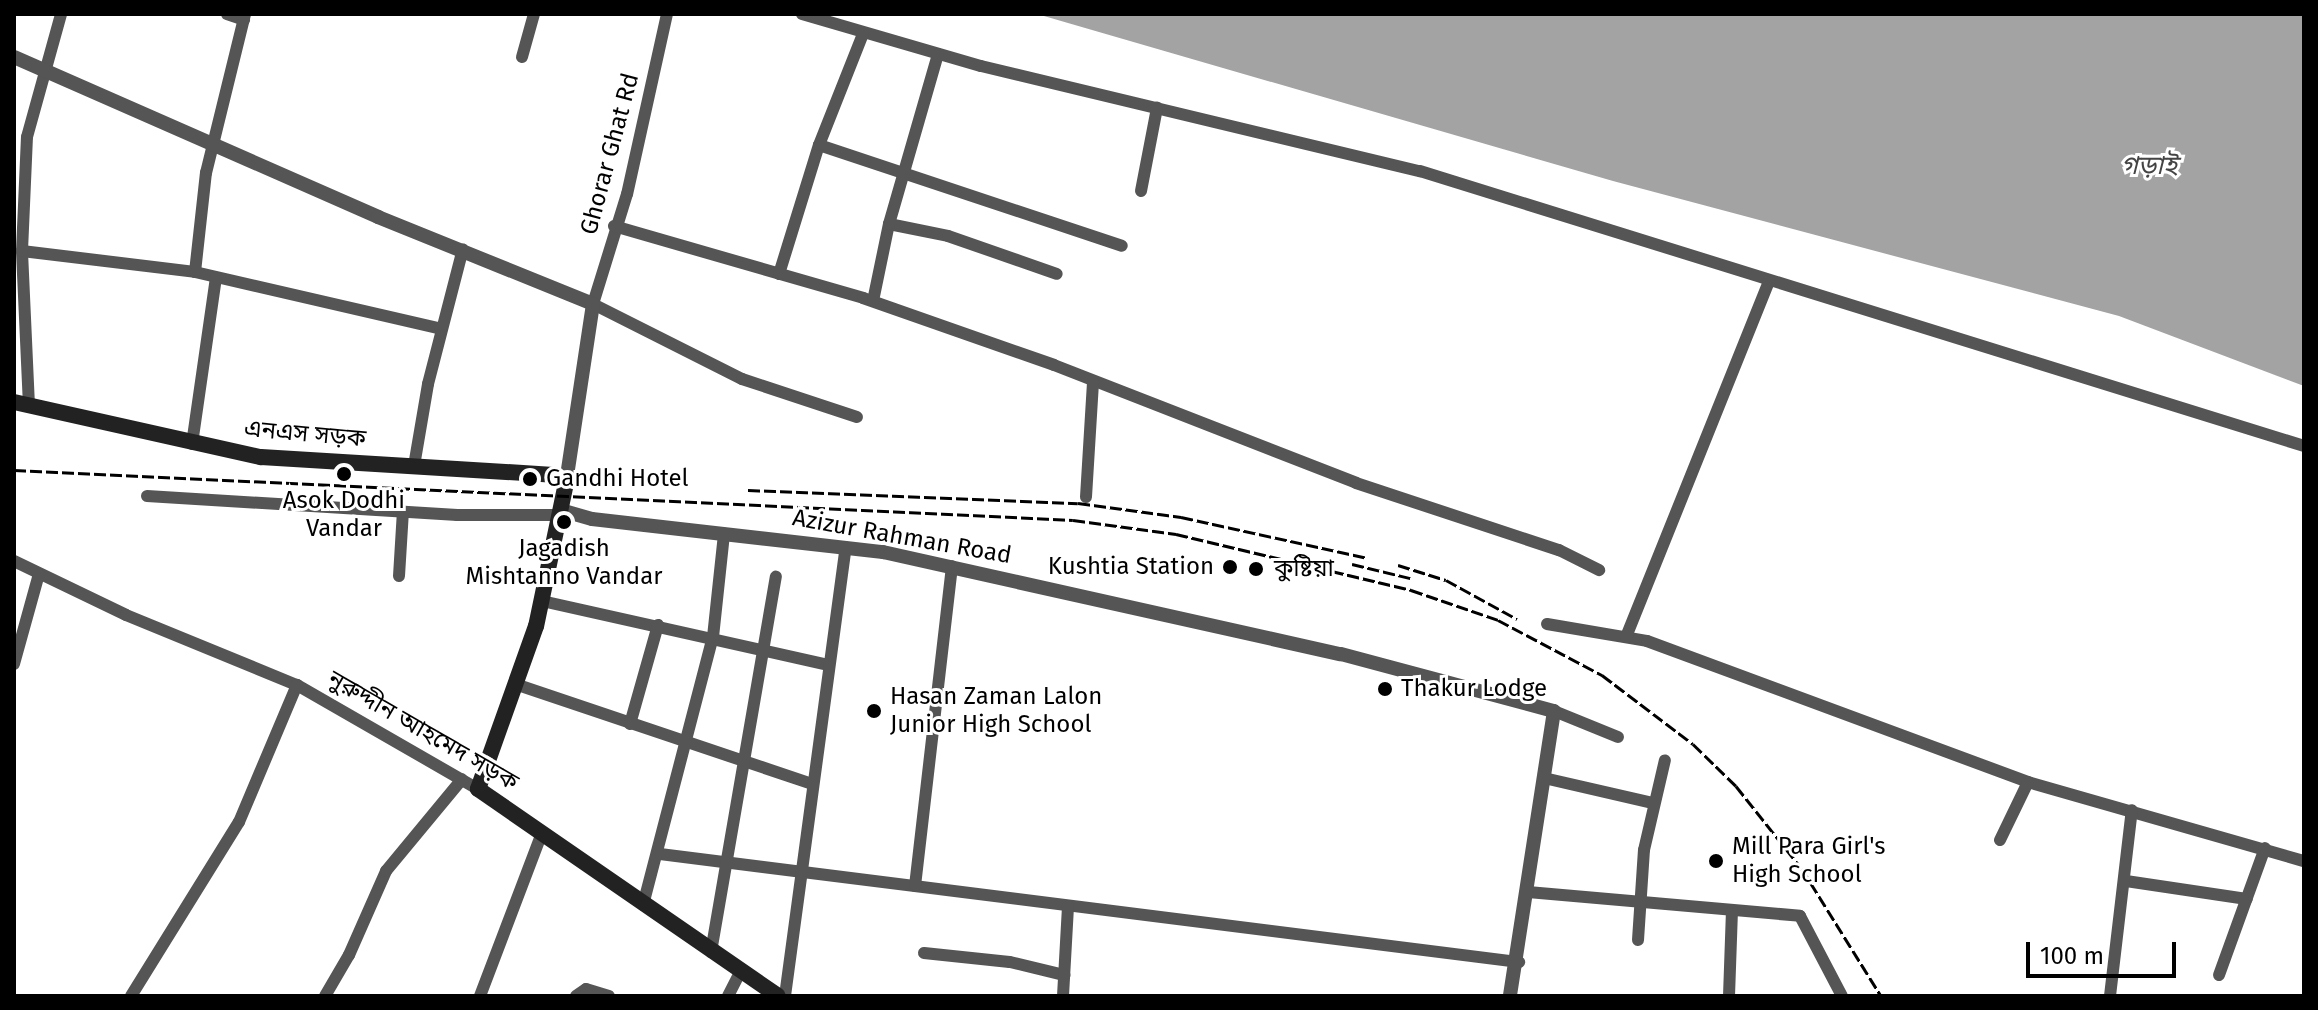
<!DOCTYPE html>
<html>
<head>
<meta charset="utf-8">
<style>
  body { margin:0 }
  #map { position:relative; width:2318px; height:1010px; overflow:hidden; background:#fff; font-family:"Fira Sans","Noto Sans Bengali",sans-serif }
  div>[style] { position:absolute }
  .water>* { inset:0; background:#a3a3a3 }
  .minor>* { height:12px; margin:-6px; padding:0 6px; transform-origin:6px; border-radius:6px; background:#555 }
  .tertiary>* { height:14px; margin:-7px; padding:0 7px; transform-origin:7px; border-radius:7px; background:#555 }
  .secondary>* { height:16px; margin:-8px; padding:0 8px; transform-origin:8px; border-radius:8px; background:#222 }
  .rail>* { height:3px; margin-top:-1.5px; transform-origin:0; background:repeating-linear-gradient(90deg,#000 0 12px,transparent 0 16px) }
  .dots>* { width:22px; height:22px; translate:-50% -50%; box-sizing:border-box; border:4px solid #fff; border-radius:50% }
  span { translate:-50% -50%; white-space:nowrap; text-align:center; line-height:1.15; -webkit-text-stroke:6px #fff; paint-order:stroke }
  .street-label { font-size:24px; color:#000 }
  .poi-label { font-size:24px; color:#000 }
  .left { translate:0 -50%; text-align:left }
  .right { translate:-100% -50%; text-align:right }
  .water-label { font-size:26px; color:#444; font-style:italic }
  .frame { position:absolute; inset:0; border:16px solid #000; pointer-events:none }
  .scale { position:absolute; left:2026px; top:942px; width:150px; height:36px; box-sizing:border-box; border:4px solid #000; border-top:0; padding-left:10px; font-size:24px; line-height:28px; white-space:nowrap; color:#000; -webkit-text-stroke:6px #fff; paint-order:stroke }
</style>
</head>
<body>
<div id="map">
  <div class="water">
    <i style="clip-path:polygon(1037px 14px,2304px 14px,2304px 386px,2119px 316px,1613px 181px)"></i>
  </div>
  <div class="minor">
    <i style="left:227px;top:14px;width:18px;rotate:19deg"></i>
    <i style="left:667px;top:14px;width:184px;rotate:102.5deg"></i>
    <i style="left:627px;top:194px;width:115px;rotate:107.2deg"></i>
    <i style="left:593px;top:304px;width:167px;rotate:26.7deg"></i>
    <i style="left:742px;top:379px;width:121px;rotate:18.3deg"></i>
    <i style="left:802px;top:14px;width:186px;rotate:16.2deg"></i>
    <i style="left:981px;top:66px;width:451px;rotate:13.5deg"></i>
    <i style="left:1420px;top:171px;width:926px;rotate:17.28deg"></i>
    <i style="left:522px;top:57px;width:45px;rotate:-74.4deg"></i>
    <i style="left:819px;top:145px;width:319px;rotate:18.4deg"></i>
    <i style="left:1141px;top:191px;width:85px;rotate:-79.1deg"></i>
    <i style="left:889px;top:224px;width:60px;rotate:11.5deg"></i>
    <i style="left:948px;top:236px;width:115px;rotate:19.2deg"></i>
    <i style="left:614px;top:226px;width:259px;rotate:16.1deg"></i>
    <i style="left:863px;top:298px;width:202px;rotate:19.3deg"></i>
    <i style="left:1054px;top:365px;width:324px;rotate:21.3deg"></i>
    <i style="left:1356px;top:483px;width:214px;rotate:18.3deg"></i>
    <i style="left:1559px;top:550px;width:45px;rotate:26.6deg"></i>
    <i style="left:22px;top:251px;width:174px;rotate:6.9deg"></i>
    <i style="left:195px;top:272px;width:253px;rotate:13deg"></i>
    <i style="left:195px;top:272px;width:100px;rotate:-83.7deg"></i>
    <i style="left:206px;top:173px;width:164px;rotate:-76.2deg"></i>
    <i style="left:779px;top:274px;width:135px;rotate:-72.8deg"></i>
    <i style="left:819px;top:145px;width:119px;rotate:-68.4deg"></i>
    <i style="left:873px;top:301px;width:79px;rotate:-78.3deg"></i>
    <i style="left:889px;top:224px;width:177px;rotate:-73.9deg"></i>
    <i style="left:29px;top:406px;width:155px;rotate:-92.6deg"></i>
    <i style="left:22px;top:251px;width:114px;rotate:-87.5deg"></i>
    <i style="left:27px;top:137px;width:128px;rotate:-74.5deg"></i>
    <i style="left:192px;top:444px;width:168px;rotate:-81.8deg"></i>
    <i style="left:414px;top:466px;width:83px;rotate:-80.3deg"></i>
    <i style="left:428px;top:384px;width:139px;rotate:-75.5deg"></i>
    <i style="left:147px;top:496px;width:311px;rotate:3.5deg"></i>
    <i style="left:457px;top:515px;width:105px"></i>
    <i style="left:1086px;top:497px;width:116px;rotate:-86.5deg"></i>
    <i style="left:14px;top:561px;width:124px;rotate:25.7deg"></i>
    <i style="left:126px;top:615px;width:185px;rotate:22.3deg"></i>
    <i style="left:297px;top:685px;width:209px;rotate:29.9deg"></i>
    <i style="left:399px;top:576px;width:65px;rotate:-86.5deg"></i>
    <i style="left:542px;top:601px;width:294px;rotate:12.6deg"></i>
    <i style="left:1547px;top:624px;width:101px;rotate:9.6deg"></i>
    <i style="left:1647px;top:641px;width:406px;rotate:20.3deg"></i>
    <i style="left:2028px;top:782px;width:287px;rotate:16deg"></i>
    <i style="left:1626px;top:637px;width:384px;rotate:-68.1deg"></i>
    <i style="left:14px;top:664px;width:93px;rotate:-74.5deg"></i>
    <i style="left:518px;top:685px;width:310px;rotate:18.6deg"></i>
    <i style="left:1554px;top:711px;width:69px;rotate:22.1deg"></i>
    <i style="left:630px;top:724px;width:103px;rotate:-74.2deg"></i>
    <i style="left:1544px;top:778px;width:111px;rotate:13deg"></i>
    <i style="left:2000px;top:840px;width:64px;rotate:-64.2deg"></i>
    <i style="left:660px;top:854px;width:866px;rotate:7.17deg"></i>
    <i style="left:2126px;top:881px;width:122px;rotate:8.5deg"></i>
    <i style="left:915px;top:886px;width:322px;rotate:-83.4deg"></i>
    <i style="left:1528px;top:892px;width:273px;rotate:5deg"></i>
    <i style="left:1800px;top:916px;width:90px;rotate:62.3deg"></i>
    <i style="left:643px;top:905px;width:277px;rotate:-75.4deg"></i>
    <i style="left:713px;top:637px;width:104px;rotate:-83.9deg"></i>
    <i style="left:1638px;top:940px;width:90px;rotate:-86.2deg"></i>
    <i style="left:1644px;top:850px;width:92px;rotate:-76.9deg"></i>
    <i style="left:711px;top:952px;width:381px;rotate:-80.2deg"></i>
    <i style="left:924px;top:953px;width:86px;rotate:6deg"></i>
    <i style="left:1010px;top:962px;width:56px;rotate:13.5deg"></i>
    <i style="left:2219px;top:975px;width:135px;rotate:-70.1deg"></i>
    <i style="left:131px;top:996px;width:205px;rotate:-58.2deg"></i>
    <i style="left:239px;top:822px;width:149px;rotate:-67.1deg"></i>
    <i style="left:325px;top:996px;width:48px;rotate:-59.7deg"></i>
    <i style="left:349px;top:955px;width:92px;rotate:-66.2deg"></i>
    <i style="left:386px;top:871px;width:119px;rotate:-50.4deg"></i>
    <i style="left:480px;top:996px;width:174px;rotate:-69.2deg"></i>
    <i style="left:576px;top:996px;width:12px;rotate:-35deg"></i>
    <i style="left:586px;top:989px;width:24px;rotate:17deg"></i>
    <i style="left:728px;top:996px;width:27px;rotate:-63deg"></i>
    <i style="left:785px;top:996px;width:453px;rotate:-82.3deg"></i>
    <i style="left:1063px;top:996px;width:90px;rotate:-86.8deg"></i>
    <i style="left:1729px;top:996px;width:85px;rotate:-88deg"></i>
    <i style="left:2110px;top:996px;width:187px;rotate:-83.3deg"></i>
  </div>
  <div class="tertiary">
    <i style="left:14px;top:57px;width:398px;rotate:23.7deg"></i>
    <i style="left:378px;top:217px;width:232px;rotate:22deg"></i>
    <i style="left:593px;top:304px;width:181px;rotate:98.6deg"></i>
    <i style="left:564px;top:511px;width:29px;rotate:16deg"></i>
    <i style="left:592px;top:519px;width:293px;rotate:6.5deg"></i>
    <i style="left:883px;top:552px;width:469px;rotate:12.6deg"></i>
    <i style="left:1341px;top:654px;width:220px;rotate:15deg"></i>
    <i style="left:1554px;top:711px;width:288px;rotate:98.8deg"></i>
  </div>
  <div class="secondary">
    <i style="left:14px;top:402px;width:253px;rotate:12.6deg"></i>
    <i style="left:261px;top:457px;width:293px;rotate:3.5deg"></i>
    <i style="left:553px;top:475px;width:15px;rotate:32deg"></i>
    <i style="left:566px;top:483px;width:146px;rotate:101.8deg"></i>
    <i style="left:536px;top:626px;width:173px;rotate:109.6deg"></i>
    <i style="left:478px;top:789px;width:364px;rotate:34.6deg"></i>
  </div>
  <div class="rail">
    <i style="left:14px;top:470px;width:1060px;rotate:2.7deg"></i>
    <i style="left:1073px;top:520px;width:104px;rotate:7.7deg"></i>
    <i style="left:1176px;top:534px;width:242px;rotate:13.4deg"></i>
    <i style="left:1411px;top:590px;width:92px;rotate:19deg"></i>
    <i style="left:1498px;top:620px;width:118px;rotate:27.9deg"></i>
    <i style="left:1602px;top:675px;width:114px;rotate:37.2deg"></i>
    <i style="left:1693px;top:744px;width:60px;rotate:44.3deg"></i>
    <i style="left:1736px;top:786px;width:106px;rotate:51.5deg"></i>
    <i style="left:1802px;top:869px;width:150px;rotate:58.1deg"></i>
    <i style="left:748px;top:490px;width:330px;rotate:2.3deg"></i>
    <i style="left:1078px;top:503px;width:104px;rotate:7.7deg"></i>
    <i style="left:1181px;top:517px;width:190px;rotate:12.4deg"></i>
    <i style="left:1352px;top:564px;width:60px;rotate:13.6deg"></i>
    <i style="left:1398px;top:565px;width:50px;rotate:17.4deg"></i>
    <i style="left:1446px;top:580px;width:81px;rotate:28.8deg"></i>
  </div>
  <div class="dots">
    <i style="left:344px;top:474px;background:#000"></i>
    <i style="left:530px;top:479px;background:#000"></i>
    <i style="left:564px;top:522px;background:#000"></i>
    <i style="left:1230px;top:567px;background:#000"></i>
    <i style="left:1256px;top:569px;background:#000"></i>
    <i style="left:1385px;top:689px;background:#000"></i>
    <i style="left:874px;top:711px;background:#000"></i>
    <i style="left:1716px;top:861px;background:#000"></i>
  </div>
  <div class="street-label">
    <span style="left:610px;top:154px;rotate:-75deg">Ghorar Ghat Rd</span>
    <span style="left:305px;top:434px;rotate:5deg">এনএস সড়ক</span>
    <span style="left:902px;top:537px;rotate:10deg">Azizur Rahman Road</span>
    <span style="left:423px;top:731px;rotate:30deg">নুরুদ্দীন আহমেদ সড়ক</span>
  </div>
  <div class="poi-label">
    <span class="left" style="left:546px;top:479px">Gandhi Hotel</span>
    <span style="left:344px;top:515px">Asok Dodhi<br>Vandar</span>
    <span style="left:564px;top:563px">Jagadish<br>Mishtanno Vandar</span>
    <span class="right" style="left:1214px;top:567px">Kushtia Station</span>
    <span class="left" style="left:1274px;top:569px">কুষ্টিয়া</span>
    <span class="left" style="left:1401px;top:689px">Thakur Lodge</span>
    <span class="left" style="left:890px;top:711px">Hasan Zaman Lalon<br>Junior High School</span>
    <span class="left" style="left:1732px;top:861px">Mill Para Girl's<br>High School</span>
  </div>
  <div class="water-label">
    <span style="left:2149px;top:166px">গড়াই</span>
  </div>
  <div class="frame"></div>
  <div class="scale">100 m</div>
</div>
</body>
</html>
